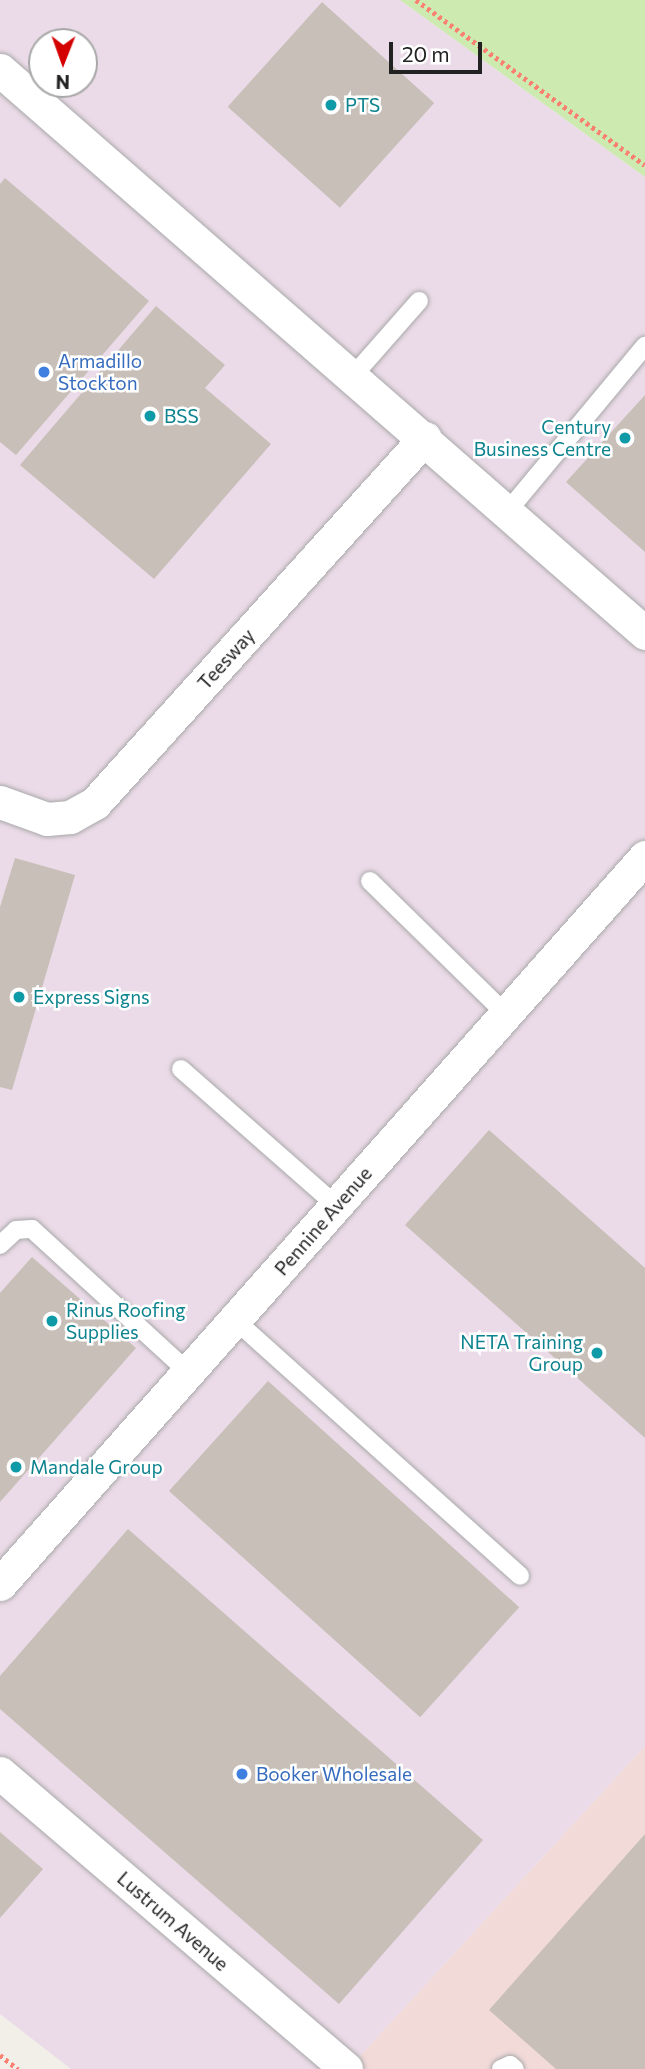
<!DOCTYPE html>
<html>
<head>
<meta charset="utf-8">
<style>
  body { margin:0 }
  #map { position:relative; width:645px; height:2069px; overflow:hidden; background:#f2efe9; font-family:Commissioner,sans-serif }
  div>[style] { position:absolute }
  .commercial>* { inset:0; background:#f2dad9 }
  .industrial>* { inset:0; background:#ebdbe8 }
  .grass>* { inset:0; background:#cdebb0 }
  .building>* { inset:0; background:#c7bfb8; transform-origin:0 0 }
  .path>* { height:4.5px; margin-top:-2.25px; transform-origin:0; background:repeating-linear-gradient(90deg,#fa8072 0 3.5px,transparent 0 7px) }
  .roads { filter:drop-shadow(0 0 2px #a9a9a9) drop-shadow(0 0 2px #a9a9a9) }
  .lane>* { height:18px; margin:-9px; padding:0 9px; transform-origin:9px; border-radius:9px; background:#fff }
  .street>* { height:33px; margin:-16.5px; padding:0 16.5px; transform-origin:16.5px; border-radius:16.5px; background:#fff }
  .dots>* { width:19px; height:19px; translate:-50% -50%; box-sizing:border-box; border:4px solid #fff; border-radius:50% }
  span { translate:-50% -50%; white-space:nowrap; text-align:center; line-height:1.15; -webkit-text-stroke:5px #fff; paint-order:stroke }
  .culture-label { font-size:19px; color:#0d838f }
  .left { translate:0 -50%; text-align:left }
  .right { translate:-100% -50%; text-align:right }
  .shop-label { font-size:19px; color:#366cbe }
  .street-label { font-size:19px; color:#222 }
  .north { position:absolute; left:28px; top:28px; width:70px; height:70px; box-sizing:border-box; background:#fff; border:2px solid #a7a7a7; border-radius:50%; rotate:181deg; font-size:19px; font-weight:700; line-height:28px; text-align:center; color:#222 }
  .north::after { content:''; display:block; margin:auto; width:24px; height:32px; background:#d40000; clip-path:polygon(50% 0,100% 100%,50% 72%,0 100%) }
  .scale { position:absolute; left:389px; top:42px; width:93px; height:32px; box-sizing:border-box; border:4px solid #222; border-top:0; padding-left:9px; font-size:21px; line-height:24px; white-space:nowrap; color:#222; -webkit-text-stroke:5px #fff; paint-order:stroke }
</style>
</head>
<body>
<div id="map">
  <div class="commercial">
    <i style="clip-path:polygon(645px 1746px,645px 2069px,348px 2069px)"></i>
  </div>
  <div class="industrial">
    <i style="clip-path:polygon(evenodd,0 0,400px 0,645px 177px,645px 1746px,348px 2069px,71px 2069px,0 2014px,0 0,42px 42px,84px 42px,84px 84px,42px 84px,42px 42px)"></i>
  </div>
  <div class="grass">
    <i style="clip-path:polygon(400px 0,645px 0,645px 177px)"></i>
  </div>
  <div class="building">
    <i style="left:322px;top:2px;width:151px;height:141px;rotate:42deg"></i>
    <i style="clip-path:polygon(5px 178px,149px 301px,16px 455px,0 442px,0 184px)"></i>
    <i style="clip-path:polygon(156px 306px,225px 365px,205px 388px,271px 444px,154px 579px,20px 465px)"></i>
    <i style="clip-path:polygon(645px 395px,645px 552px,566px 482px)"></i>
    <i style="clip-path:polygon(15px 858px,75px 875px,12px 1090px,0 1087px,0 907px)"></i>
    <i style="clip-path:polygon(489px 1130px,645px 1268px,645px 1438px,405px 1225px)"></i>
    <i style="clip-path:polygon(32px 1257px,136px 1348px,0 1502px,0 1293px)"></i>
    <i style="left:268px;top:1381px;width:338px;height:148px;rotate:42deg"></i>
    <i style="clip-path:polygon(128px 1529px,483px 1840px,339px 2004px,0 1709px,0 1676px)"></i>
    <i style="clip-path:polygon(0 1832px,43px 1869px,0 1918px)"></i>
    <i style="clip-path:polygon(645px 1834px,645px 2069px,556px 2069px,489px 2010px)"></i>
  </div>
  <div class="path">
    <i style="left:416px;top:0;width:282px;rotate:35.8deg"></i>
    <i style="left:0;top:2055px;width:23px;rotate:38deg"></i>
  </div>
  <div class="roads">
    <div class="lane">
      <i style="left:353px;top:376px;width:100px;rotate:-48.7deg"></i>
      <i style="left:507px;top:512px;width:216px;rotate:-50.3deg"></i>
      <i style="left:370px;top:881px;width:190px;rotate:44.4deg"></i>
      <i style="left:181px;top:1069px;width:206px;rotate:41.3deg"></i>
      <i style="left:0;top:1245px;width:22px;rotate:-43deg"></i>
      <i style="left:16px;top:1230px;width:16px;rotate:-4deg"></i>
      <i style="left:32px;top:1229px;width:212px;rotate:42.5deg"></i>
      <i style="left:235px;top:1320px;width:383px;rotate:41.9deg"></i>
      <i style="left:501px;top:2069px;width:10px;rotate:-24deg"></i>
      <i style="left:510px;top:2065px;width:6px;rotate:39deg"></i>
    </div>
    <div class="street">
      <i style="left:0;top:70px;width:856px;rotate:41.12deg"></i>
      <i style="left:0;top:802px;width:50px;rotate:19.9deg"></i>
      <i style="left:47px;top:819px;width:23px;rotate:-5deg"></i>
      <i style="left:70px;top:817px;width:29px;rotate:-29deg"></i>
      <i style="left:95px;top:803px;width:492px;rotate:-47.9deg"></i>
      <i style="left:0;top:1584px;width:972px;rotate:-48.42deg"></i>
      <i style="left:0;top:1773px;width:455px;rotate:40.5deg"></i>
    </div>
  </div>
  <div class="dots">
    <i style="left:331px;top:105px;background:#0f9aa8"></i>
    <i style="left:44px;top:372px;background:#3f7fe0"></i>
    <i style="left:150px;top:416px;background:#0f9aa8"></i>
    <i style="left:625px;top:438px;background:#0f9aa8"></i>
    <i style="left:19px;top:997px;background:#0f9aa8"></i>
    <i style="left:52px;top:1321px;background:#0f9aa8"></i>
    <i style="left:597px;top:1353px;background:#0f9aa8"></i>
    <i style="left:16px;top:1467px;background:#0f9aa8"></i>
    <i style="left:242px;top:1774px;background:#3f7fe0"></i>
  </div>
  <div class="culture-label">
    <span class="left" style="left:345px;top:105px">PTS</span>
    <span class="left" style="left:164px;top:416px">BSS</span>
    <span class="right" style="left:611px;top:438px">Century<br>Business Centre</span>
    <span class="left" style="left:33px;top:997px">Express Signs</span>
    <span class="left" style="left:66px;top:1321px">Rinus Roofing<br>Supplies</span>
    <span class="right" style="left:583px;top:1353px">NETA Training<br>Group</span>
    <span class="left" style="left:30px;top:1467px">Mandale Group</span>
  </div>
  <div class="shop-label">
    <span class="left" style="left:58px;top:372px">Armadillo<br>Stockton</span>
    <span class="left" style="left:256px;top:1774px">Booker Wholesale</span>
  </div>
  <div class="street-label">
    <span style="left:226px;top:659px;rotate:-48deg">Teesway</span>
    <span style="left:323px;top:1221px;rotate:-49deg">Pennine Avenue</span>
    <span style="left:173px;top:1921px;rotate:41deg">Lustrum Avenue</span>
  </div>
  <div class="north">N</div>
  <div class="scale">20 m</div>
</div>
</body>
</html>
